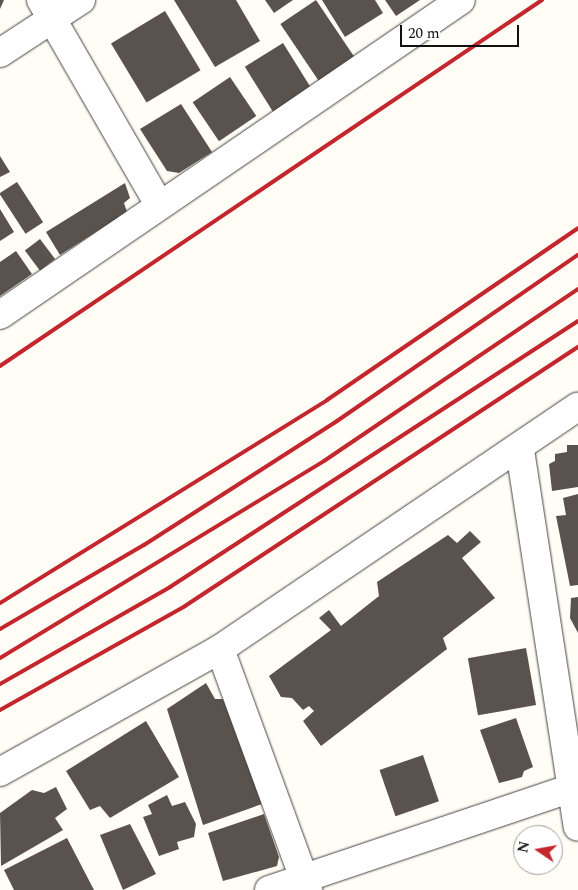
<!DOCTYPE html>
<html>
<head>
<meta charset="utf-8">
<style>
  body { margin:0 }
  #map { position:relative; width:578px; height:890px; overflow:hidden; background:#fffdf5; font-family:Spectral,serif }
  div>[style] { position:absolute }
  .building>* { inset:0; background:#5a524d; transform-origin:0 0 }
  .roads { filter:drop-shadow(0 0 1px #444) drop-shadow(0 0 1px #444) }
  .minor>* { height:28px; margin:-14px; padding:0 14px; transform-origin:14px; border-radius:14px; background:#fff }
  .tertiary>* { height:28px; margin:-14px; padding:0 14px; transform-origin:14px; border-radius:14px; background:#fff }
  .rail>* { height:4px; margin:-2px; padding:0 2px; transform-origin:2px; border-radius:2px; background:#c4262e }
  span { translate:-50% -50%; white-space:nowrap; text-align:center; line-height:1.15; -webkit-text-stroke:5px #fff; paint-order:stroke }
  .north { position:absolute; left:513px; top:825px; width:50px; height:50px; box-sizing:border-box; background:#fff; border:1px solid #a0a0a0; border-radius:50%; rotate:282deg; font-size:14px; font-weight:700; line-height:20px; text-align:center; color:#111 }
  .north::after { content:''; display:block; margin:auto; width:18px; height:22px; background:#c4262e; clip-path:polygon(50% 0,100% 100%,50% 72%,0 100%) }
  .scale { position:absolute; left:400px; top:25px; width:119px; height:22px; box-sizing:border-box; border:2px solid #111; border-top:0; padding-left:6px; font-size:15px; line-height:18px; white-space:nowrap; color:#111; -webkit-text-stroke:4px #fff; paint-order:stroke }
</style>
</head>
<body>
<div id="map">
  <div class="building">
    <i style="clip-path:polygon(0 0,4px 0,0 9px)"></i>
    <i style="clip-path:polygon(174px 0,236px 0,260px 41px,215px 67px)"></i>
    <i style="clip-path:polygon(265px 0,293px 0,274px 13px)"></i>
    <i style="left:316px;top:0;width:69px;height:43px;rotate:56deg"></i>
    <i style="clip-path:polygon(322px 0,375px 0,383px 13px,345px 37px)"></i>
    <i style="clip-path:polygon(385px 0,420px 0,396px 16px)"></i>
    <i style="left:165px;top:11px;width:69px;height:63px;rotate:59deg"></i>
    <i style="left:283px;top:43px;width:53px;height:45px;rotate:58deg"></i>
    <i style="left:230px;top:77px;width:47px;height:45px;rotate:56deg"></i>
    <i style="clip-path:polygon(181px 104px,212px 152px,179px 173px,167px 171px,140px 129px)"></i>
    <i style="clip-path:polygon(0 156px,10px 172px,0 177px)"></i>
    <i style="left:17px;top:182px;width:48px;height:21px;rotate:57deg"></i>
    <i style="clip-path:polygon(125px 183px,130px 198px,124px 203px,127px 212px,60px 255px,46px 232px)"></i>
    <i style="clip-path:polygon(0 209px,14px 232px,0 241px)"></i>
    <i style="left:40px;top:239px;width:25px;height:19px;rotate:53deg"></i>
    <i style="clip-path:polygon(16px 251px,32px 274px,0 296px,0 262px)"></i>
    <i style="clip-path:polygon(567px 445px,578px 445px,578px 487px,552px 491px,549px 464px,555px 461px,555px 454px,567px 452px)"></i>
    <i style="clip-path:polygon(578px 494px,578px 585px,570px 586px,556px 516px,566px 515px,563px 498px)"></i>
    <i style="clip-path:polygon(470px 531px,481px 542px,462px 558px,495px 598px,443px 638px,447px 649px,321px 746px,303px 721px,314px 711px,309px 706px,303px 710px,292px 698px,281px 697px,269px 676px,331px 630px,319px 618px,329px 610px,341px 626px,379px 596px,377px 582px,448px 535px,457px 543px)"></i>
    <i style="clip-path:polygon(578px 597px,578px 633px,570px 618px,571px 598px)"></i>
    <i style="left:526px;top:648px;width:58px;height:59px;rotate:80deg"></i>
    <i style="clip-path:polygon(206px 683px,215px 699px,223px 699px,262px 804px,203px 825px,167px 709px)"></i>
    <i style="clip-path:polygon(516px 718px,533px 767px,524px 771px,522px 777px,499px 783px,480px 730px)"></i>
    <i style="clip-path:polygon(146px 721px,179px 777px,110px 818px,100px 806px,90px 810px,66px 771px)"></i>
    <i style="left:423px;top:755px;width:49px;height:46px;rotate:71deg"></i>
    <i style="clip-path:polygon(56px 787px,67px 809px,55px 818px,63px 830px,1px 866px,0 813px,32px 790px,44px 793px)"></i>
    <i style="clip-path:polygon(167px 795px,172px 806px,185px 802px,196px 824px,194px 837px,177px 842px,179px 849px,159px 856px,143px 817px,152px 814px,148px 805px)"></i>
    <i style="clip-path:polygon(264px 814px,279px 857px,277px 866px,223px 881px,208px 833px)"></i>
    <i style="clip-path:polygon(130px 824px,156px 874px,123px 890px,100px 835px)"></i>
    <i style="clip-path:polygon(67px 838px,94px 890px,14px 890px,4px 870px)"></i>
  </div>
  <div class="roads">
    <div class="minor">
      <i style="left:41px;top:0;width:236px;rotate:60deg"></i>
      <i style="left:0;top:315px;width:558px;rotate:-34.34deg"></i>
      <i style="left:520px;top:450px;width:381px;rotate:81.3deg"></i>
      <i style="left:220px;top:649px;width:257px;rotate:69.9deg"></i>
      <i style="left:0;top:772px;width:252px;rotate:-29.2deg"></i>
      <i style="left:220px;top:649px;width:432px;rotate:-34.1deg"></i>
      <i style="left:269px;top:890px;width:326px;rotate:-18.6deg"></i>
    </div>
    <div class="tertiary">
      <i style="left:0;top:53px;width:97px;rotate:-33.2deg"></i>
    </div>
  </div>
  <div class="rail">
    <i style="left:0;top:366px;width:654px;rotate:-34.03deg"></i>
    <i style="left:0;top:603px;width:385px;rotate:-31.8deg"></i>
    <i style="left:327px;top:400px;width:304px;rotate:-34.4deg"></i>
    <i style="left:0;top:629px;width:167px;rotate:-30.3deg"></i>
    <i style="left:144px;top:545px;width:229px;rotate:-32.7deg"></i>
    <i style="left:337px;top:421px;width:293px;rotate:-34.6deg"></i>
    <i style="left:0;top:658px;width:379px;rotate:-31.3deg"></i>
    <i style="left:324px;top:461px;width:307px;rotate:-34.1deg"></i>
    <i style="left:0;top:684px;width:196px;rotate:-29.7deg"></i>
    <i style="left:170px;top:587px;width:487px;rotate:-33.1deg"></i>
    <i style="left:0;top:710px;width:212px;rotate:-29.3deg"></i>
    <i style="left:185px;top:606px;width:471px;rotate:-33.4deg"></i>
  </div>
  <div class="north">N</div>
  <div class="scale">20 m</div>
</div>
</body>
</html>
